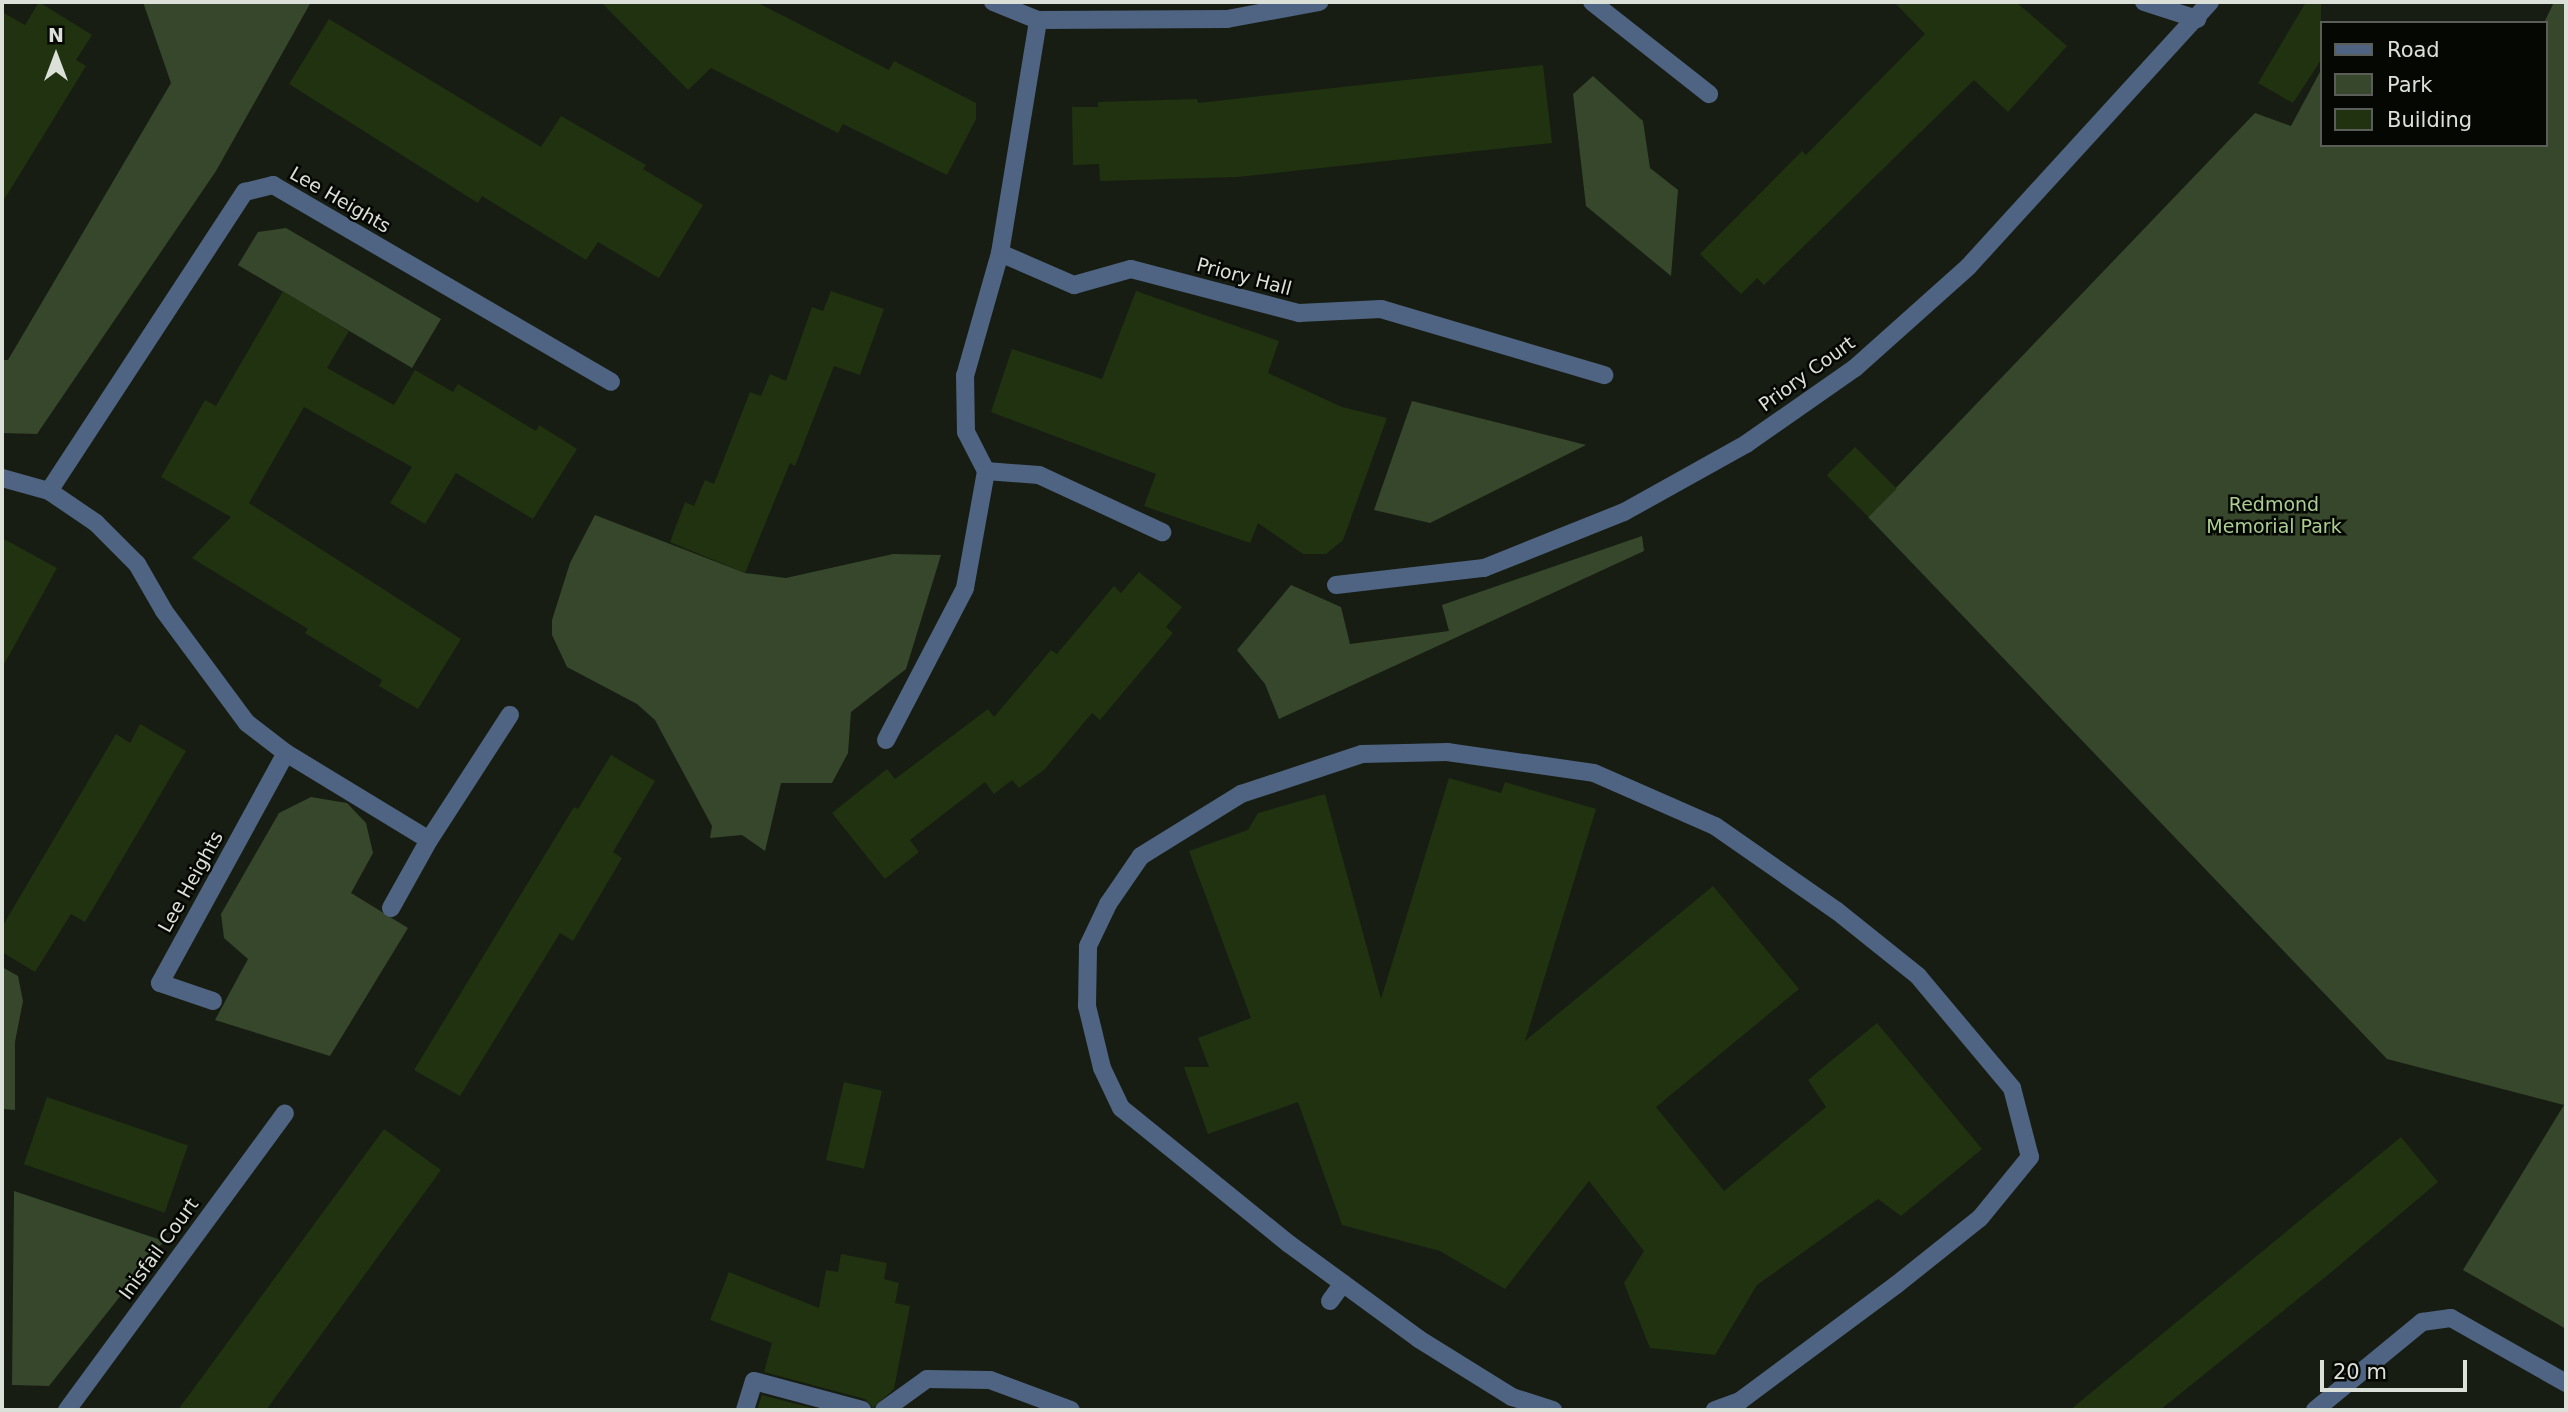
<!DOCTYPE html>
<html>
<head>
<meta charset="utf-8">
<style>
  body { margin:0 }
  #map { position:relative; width:2568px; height:1412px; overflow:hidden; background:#171d12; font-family:"DejaVu Sans",sans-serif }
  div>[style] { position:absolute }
  .green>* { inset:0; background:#37472b }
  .building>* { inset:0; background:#203210; transform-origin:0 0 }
  .lane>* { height:18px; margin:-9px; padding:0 9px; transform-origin:9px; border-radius:9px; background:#4f6482 }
  .street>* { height:18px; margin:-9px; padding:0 9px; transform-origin:9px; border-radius:9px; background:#4f6482 }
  span { translate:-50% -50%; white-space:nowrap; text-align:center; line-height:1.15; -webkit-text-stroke:5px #050703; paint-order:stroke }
  .street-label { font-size:19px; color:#dbe0d8 }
  .park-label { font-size:19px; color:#acce91 }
  .frame { position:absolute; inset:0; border:4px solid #dbe0d8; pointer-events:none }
  .legend { position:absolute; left:2320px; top:21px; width:228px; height:126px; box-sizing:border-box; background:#050703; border:2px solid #5b5e58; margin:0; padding:9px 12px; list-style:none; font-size:21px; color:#dbe0d8 }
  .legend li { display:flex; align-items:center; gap:14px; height:35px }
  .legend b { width:35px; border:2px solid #5b5e58 }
  .north { position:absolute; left:21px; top:21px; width:70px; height:70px; -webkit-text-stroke:5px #050703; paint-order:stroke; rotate:0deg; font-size:19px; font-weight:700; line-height:28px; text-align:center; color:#dbe0d8 }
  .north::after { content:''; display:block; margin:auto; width:24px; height:32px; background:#dbe0d8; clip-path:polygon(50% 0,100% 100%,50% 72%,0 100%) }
  .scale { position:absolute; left:2320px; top:1360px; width:147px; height:32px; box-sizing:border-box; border:4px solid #dbe0d8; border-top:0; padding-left:9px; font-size:21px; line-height:24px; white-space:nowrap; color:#dbe0d8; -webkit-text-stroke:5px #050703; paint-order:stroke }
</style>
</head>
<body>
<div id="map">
  <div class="green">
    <i style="clip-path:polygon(143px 2px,311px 2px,216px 171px,37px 434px,2px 433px,2px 360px,8px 360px,171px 83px)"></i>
    <i style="clip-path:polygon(2554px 2px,2566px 2px,2566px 1329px,2463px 1270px,2564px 1105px,2387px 1059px,1868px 517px,2255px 113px,2291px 126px,2321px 70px,2321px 145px,2545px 145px,2544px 23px)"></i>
    <i style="clip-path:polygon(1593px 76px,1643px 121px,1650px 168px,1678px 190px,1671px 276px,1586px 206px,1573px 94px)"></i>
    <i style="clip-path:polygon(286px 228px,441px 319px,412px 368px,238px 265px,258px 232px)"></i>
    <i style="clip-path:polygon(1412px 401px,1586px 445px,1430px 523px,1374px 510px)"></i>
    <i style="clip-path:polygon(595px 515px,745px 573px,786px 578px,893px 554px,941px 555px,906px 669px,851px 712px,848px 753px,832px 783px,781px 783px,765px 851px,742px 835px,710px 838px,712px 826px,655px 720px,637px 704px,567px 667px,552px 635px,552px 620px,570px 563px)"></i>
    <i style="clip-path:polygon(1642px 536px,1644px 551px,1279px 719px,1265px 684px,1237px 650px,1291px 585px,1341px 607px,1350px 644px,1449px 631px,1442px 605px)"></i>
    <i style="clip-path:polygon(311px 797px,347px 803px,366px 823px,373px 853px,351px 893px,408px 928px,330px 1056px,215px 1020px,248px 959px,224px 938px,221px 914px,279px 813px)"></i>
    <i style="clip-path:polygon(2px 967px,18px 976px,23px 1001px,15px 1042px,15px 1110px,2px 1109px)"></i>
    <i style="clip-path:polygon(14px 1191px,164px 1241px,49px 1386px,12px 1385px)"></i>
  </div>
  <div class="building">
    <i style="clip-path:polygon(39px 2px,92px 35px,76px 60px,86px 66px,2px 203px,2px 12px,25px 25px)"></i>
    <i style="clip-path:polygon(601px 2px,756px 2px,889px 70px,894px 61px,976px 103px,976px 119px,947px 175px,843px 124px,838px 133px,711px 68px,688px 90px)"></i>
    <i style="clip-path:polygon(1894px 2px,2016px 2px,2067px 46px,2008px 112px,1974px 80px,1764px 285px,1757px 278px,1741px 294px,1700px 254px,1802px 151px,1806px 155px,1925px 34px)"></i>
    <i style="clip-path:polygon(2306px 2px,2321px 2px,2321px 60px,2293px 103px,2258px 83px)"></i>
    <i style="clip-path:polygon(329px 19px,541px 147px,561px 116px,646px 165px,643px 169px,703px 205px,659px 278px,598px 242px,586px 260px,482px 196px,478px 203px,289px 84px)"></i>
    <i style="clip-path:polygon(1543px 65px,1552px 143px,1238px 177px,1100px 181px,1099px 164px,1073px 165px,1072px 107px,1098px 107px,1098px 102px,1197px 99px,1198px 103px)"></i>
    <i style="clip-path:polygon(283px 291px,349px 331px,327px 368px,394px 405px,415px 370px,453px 392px,458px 384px,536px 431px,539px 425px,577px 449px,533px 519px,456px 473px,425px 524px,390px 503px,412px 467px,304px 407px,249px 503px,461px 639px,418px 709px,379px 686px,382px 680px,305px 633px,308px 629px,192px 558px,231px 517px,161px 477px,205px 400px,216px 406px)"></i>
    <i style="clip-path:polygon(831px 291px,884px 309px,860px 375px,834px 366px,795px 466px,790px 463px,745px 573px,670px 542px,685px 502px,694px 506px,705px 480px,714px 484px,750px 392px,761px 396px,770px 374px,786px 381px,812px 307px,823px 311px)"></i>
    <i style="clip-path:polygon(1136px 291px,1279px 341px,1268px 373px,1342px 407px,1387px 418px,1343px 540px,1326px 554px,1303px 554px,1258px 523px,1250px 543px,1144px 506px,1156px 474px,991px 412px,1012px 349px,1102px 379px)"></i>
    <i style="left:1855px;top:447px;width:59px;height:40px;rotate:45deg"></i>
    <i style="clip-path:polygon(2px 538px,57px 568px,2px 668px)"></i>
    <i style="clip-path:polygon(1139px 572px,1182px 607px,1166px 627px,1173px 633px,1100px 720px,1092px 713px,1044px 770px,1019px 788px,1012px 780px,994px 794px,985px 782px,910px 840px,919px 852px,885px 879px,832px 813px,887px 769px,895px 779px,988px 709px,994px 717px,1051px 650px,1057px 654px,1114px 586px,1121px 593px)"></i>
    <i style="clip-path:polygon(140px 724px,186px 751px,85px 922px,71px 914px,35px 972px,2px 952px,2px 927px,116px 734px,130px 743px)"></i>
    <i style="clip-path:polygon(611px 755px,655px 781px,613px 852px,622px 858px,573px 941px,560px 933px,460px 1096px,414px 1070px,574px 807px,578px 809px)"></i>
    <i style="clip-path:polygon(1449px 778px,1501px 793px,1505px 782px,1596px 809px,1525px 1041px,1713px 886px,1799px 989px,1656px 1107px,1724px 1191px,1826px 1107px,1808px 1080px,1877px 1023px,1982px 1149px,1901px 1216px,1878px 1199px,1757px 1285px,1715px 1355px,1650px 1348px,1624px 1283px,1644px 1251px,1589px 1181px,1505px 1289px,1440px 1251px,1342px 1225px,1298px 1102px,1208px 1134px,1184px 1067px,1209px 1067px,1198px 1038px,1251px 1018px,1189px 851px,1248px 830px,1258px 813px,1325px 794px,1381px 999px)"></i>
    <i style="left:844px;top:1082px;width:39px;height:80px;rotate:13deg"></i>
    <i style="left:47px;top:1097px;width:149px;height:71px;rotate:19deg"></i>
    <i style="clip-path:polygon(384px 1129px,441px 1170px,291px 1376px,266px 1410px,178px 1410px)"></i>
    <i style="clip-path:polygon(2401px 1137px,2438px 1182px,2334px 1270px,2160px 1410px,2070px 1410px)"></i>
    <i style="clip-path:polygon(841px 1254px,887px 1263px,884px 1279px,899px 1283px,895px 1303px,910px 1306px,894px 1389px,873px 1408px,865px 1399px,764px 1372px,772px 1343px,710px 1320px,729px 1272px,819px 1308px,826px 1270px,838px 1272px)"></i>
    <i style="clip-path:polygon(762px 1395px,819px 1410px,757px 1410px)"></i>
  </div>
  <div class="lane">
    <i style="left:1330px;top:1301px;width:22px;rotate:-54deg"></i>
    <i style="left:745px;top:1410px;width:30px;rotate:-73deg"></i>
    <i style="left:754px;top:1381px;width:112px;rotate:15deg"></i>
    <i style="left:884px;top:1410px;width:53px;rotate:-35.8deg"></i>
    <i style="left:927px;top:1379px;width:63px;rotate:0.9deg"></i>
    <i style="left:990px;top:1380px;width:86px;rotate:20.3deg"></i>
    <i style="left:1553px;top:1410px;width:43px;rotate:-162.4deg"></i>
    <i style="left:1512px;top:1397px;width:110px;rotate:-148.1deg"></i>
    <i style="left:1419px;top:1339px;width:161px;rotate:-143.8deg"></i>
    <i style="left:1289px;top:1244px;width:216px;rotate:-141deg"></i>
    <i style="left:1121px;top:1108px;width:44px;rotate:-115.4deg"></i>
    <i style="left:1102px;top:1068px;width:64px;rotate:-103.6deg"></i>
    <i style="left:1087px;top:1006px;width:60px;rotate:-89deg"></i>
    <i style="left:1088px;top:946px;width:47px;rotate:-64.5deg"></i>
    <i style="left:1108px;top:904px;width:58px;rotate:-55.5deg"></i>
    <i style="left:1141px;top:856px;width:118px;rotate:-31.8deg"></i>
    <i style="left:1241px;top:794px;width:127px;rotate:-18.3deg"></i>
    <i style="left:1362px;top:754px;width:85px;rotate:-1.3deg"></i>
    <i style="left:1447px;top:752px;width:148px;rotate:8.1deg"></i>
    <i style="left:1594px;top:773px;width:132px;rotate:23.7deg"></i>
    <i style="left:1715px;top:826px;width:149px;rotate:34.9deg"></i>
    <i style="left:1837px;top:911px;width:104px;rotate:38.7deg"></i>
    <i style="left:1918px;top:976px;width:146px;rotate:50deg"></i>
    <i style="left:2012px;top:1088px;width:71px;rotate:75.4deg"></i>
    <i style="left:2030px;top:1157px;width:79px;rotate:129.3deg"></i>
    <i style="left:1980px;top:1218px;width:107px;rotate:141.4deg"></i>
    <i style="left:1896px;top:1285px;width:194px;rotate:143.4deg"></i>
    <i style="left:1740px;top:1401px;width:27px;rotate:160deg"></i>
  </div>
  <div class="street">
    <i style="left:993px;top:2px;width:48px;rotate:21.8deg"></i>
    <i style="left:1592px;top:2px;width:149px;rotate:38.2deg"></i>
    <i style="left:2144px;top:2px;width:56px;rotate:17.8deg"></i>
    <i style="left:1000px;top:253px;width:81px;rotate:23.4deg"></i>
    <i style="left:1074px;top:285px;width:59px;rotate:-15.7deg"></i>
    <i style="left:1131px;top:269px;width:174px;rotate:14.7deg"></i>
    <i style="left:1299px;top:313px;width:82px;rotate:-2.8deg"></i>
    <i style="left:1381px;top:309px;width:233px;rotate:16.5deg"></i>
    <i style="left:986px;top:471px;width:53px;rotate:4.3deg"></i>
    <i style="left:1039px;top:475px;width:136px;rotate:24.9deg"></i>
    <i style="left:2px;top:478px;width:49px;rotate:15.5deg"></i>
    <i style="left:49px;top:491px;width:57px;rotate:34.2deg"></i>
    <i style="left:96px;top:523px;width:58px;rotate:45deg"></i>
    <i style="left:137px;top:564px;width:54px;rotate:60.1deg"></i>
    <i style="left:164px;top:611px;width:139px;rotate:53.5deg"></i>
    <i style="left:247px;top:723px;width:49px;rotate:37.6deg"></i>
    <i style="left:286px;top:753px;width:167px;rotate:31.3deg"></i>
    <i style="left:429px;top:840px;width:149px;rotate:-57.1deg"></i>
    <i style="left:49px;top:491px;width:358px;rotate:-56.8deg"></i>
    <i style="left:245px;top:192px;width:29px;rotate:-14deg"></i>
    <i style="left:273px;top:185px;width:391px;rotate:30.2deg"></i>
    <i style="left:1336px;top:585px;width:149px;rotate:-6.6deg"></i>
    <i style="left:1484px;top:568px;width:151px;rotate:-21.8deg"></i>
    <i style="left:1624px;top:512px;width:140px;rotate:-29.1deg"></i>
    <i style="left:1746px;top:444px;width:133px;rotate:-34.9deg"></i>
    <i style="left:1855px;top:368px;width:152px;rotate:-41.8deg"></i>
    <i style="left:1968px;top:267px;width:359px;rotate:-47.6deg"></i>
    <i style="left:886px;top:740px;width:171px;rotate:-62.5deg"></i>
    <i style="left:965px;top:588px;width:119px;rotate:-79.8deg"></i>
    <i style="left:986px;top:471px;width:44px;rotate:-117.1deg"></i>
    <i style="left:966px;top:432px;width:56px;rotate:-91deg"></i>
    <i style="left:965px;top:376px;width:128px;rotate:-74.1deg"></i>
    <i style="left:1000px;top:253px;width:236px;rotate:-80.7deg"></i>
    <i style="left:1038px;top:20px;width:189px;rotate:-0.3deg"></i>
    <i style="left:1227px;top:19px;width:94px;rotate:-10.5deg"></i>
    <i style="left:391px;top:908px;width:78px;rotate:-60.8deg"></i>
    <i style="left:213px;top:1001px;width:56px;rotate:-161.2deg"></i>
    <i style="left:160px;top:983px;width:262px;rotate:-61.3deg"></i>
    <i style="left:67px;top:1410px;width:368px;rotate:-53.7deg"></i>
    <i style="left:2315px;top:1410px;width:139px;rotate:-39.4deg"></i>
    <i style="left:2422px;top:1322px;width:29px;rotate:-8deg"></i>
    <i style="left:2451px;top:1318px;width:132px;rotate:29.5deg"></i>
  </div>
  <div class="street-label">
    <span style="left:340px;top:200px;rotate:30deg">Lee Heights</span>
    <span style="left:1244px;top:277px;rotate:15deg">Priory Hall</span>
    <span style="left:1807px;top:374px;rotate:-36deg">Priory Court</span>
    <span style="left:191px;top:882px;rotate:-61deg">Lee Heights</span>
    <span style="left:159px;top:1249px;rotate:-54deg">Inisfail Court</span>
  </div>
  <div class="park-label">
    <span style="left:2274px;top:516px">Redmond<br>Memorial Park</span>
  </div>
  <div class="frame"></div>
  <ul class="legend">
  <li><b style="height:9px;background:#4f6482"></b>Road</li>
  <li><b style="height:19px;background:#37472b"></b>Park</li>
  <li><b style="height:19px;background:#203210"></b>Building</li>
  </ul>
  <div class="north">N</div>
  <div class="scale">20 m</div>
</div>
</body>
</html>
